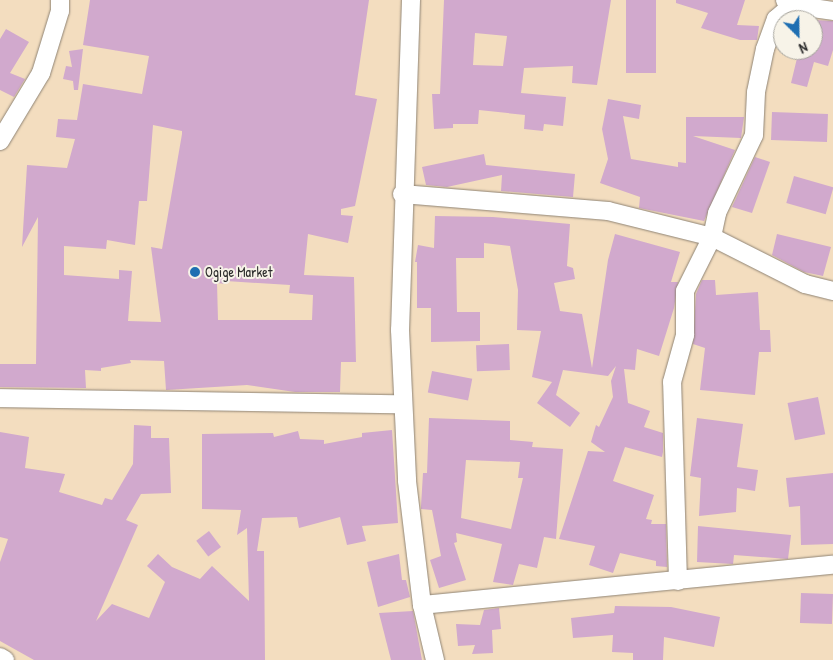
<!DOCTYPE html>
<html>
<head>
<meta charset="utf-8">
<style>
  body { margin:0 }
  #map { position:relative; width:833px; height:660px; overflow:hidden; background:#f3ddbf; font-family:"Patrick Hand",sans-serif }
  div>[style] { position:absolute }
  .building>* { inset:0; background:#d1a9cd; transform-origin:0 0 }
  .roads { filter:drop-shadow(0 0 1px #8f8475) drop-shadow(0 0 1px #8f8475) }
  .minor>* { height:18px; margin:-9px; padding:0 9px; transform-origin:9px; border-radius:9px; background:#fff }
  .dots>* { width:14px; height:14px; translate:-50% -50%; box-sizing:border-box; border:2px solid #f7f3e8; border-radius:50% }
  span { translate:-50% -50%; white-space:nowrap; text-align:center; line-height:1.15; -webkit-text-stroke:4px #f7f3e8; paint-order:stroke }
  .poi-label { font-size:14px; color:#2b2b2b }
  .left { translate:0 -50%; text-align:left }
  .north { position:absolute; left:773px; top:10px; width:50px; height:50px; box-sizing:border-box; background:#f7f3e8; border:1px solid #a5a39c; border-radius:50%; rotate:157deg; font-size:14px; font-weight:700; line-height:20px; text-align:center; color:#2b2b2b }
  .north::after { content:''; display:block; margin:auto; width:18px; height:22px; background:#1f6fb2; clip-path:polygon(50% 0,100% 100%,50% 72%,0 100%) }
</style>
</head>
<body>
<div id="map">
  <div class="building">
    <i style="clip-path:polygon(evenodd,90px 0,369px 0,355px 95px,377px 99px,355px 206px,341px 209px,341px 215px,353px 216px,348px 243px,308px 234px,304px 275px,354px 277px,356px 362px,341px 362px,340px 392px,295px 392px,247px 385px,166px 390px,164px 361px,130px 360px,131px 363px,101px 368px,101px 371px,85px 370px,86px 388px,0 387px,0 364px,36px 364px,38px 217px,22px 247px,27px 165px,67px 168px,75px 139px,56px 137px,58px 119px,77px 120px,83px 84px,142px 94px,149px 56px,83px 45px,90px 0,153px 125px,182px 131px,182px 134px,162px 249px,151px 247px,161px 322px,128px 321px,132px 271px,119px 270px,119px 279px,64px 275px,64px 246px,106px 249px,107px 240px,135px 245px,139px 201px,147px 201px,153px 125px,90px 0,226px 281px,290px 285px,289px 293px,313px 295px,312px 320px,218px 320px,217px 283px,226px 284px,226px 281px)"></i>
    <i style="clip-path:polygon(evenodd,444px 0,611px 0,597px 85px,572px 83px,573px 66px,524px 68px,521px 93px,566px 97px,563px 126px,544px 124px,543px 131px,524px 129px,525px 115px,479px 110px,478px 124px,453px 124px,453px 128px,434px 129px,432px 94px,440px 94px,444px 0,475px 33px,507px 36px,503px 66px,473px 65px,475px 33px)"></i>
    <i style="left:626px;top:0;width:30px;height:73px"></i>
    <i style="clip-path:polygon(676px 0,745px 0,737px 25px,759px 26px,757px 40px,740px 40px,701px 28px,708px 13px,676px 3px)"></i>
    <i style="clip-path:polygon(813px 20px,833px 21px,833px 50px,828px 66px,814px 62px,807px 87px,791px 83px,799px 50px,813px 50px)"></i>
    <i style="clip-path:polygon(6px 29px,29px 42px,10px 73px,25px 79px,14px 97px,0 90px,0 39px)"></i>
    <i style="clip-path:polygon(83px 49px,78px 90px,74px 90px,73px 81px,63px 79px,66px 66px,72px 67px,69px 51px)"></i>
    <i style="clip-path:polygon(608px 99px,641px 105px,639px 119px,623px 116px,631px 159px,678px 167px,678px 162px,686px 163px,686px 117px,744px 117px,741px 138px,693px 136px,735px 150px,704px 221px,639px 208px,640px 197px,600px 183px,608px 159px,602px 129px)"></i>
    <i style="left:772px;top:112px;width:56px;height:28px;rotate:2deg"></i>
    <i style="clip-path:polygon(484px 154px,486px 165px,575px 174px,573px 197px,501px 191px,502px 175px,447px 187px,426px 185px,422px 167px)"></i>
    <i style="clip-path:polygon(755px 157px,770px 162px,752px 213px,732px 207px)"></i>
    <i style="left:794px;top:176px;width:41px;height:28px;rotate:16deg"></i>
    <i style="clip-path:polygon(435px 216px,493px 217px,570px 224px,567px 266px,573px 268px,575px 279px,554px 283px,560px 311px,582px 314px,592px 368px,608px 260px,615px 234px,680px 252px,671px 282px,678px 282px,674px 308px,659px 356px,637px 349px,635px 370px,624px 369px,628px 403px,650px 411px,644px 427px,663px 433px,663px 452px,662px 457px,625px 447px,613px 481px,654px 495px,646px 519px,652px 520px,651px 524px,666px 524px,667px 567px,656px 566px,656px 561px,620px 553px,613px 573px,589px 565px,595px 546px,559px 539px,588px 451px,605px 452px,591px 442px,596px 425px,599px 427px,613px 397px,611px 381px,616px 366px,608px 376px,563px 370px,556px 395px,580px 413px,570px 427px,537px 403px,552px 382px,532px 377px,541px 331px,517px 330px,518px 290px,510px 246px,484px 243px,484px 258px,456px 258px,457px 312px,480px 312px,480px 341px,431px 342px,431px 308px,417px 308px,417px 262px,415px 262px,418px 245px,434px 248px)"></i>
    <i style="clip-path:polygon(777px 234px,831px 247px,823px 276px,804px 272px,772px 255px)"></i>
    <i style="clip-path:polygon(702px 280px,715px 280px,716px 295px,758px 292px,760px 330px,770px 330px,771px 352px,759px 352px,755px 395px,700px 390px,705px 348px,693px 344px,696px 294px)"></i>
    <i style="left:509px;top:344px;width:26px;height:33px;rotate:88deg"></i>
    <i style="left:432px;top:371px;width:41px;height:22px;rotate:11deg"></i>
    <i style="left:818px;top:397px;width:38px;height:31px;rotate:79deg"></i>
    <i style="clip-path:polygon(evenodd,429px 418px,510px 421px,510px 440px,533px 442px,532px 447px,563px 449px,556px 539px,544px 537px,537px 568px,519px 564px,513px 585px,493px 582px,502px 544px,456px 533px,457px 542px,454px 543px,466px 580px,439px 588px,430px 560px,441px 556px,432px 510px,421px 509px,421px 506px,423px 473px,427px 473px,429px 418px,466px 460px,520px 462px,518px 478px,523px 478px,511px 529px,461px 518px,466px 460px)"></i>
    <i style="clip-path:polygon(697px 418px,743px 424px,737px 467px,758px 470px,755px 491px,737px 488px,736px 512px,699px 516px,701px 478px,690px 476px)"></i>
    <i style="clip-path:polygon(134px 425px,151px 426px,151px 438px,169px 438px,171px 493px,141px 494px,126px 520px,138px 525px,96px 621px,112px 604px,149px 618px,165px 582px,147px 566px,158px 554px,172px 567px,200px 579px,212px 566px,249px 601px,247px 528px,237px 535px,241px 510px,202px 509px,202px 434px,273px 433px,274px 437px,298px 431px,300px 439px,324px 440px,324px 444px,362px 437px,362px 433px,392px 430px,398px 523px,362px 526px,366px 541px,347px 545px,340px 517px,299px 528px,297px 517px,262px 518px,257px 551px,264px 551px,265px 660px,34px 660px,0 641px,0 562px,8px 539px,0 537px,0 432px,29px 437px,25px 468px,65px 474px,59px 492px,102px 505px,105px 498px,112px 500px,133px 464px)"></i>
    <i style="clip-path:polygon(833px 473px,833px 544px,801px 545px,800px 506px,789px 507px,786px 478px)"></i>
    <i style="clip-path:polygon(698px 526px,791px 535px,788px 559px,734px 555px,733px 564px,697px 562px)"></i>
    <i style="left:209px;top:531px;width:20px;height:16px;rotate:53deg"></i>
    <i style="clip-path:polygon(399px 554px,402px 580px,406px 580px,410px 597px,378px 607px,367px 562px)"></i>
    <i style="left:801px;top:593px;width:32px;height:30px;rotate:2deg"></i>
    <i style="clip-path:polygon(615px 606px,671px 607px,720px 617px,714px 647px,664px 637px,663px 660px,633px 660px,633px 653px,612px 652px,613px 635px,573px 638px,571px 618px,614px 613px)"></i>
    <i style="clip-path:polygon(499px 608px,501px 629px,492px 630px,493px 653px,472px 654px,475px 645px,458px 646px,456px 624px,480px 625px,484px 610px)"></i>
    <i style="clip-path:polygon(413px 611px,422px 660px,391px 660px,379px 613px)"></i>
  </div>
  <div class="roads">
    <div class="minor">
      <i style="left:411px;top:0;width:330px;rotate:91.9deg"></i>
      <i style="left:400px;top:330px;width:151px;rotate:87.3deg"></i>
      <i style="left:407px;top:481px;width:125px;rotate:83.1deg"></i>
      <i style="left:422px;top:605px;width:57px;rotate:76.7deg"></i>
      <i style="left:785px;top:0;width:9px;rotate:36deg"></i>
      <i style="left:792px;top:5px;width:41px;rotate:8.3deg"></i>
      <i style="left:0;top:141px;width:79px;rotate:-58.9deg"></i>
      <i style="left:41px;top:73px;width:65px;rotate:-73deg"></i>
      <i style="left:60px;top:11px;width:11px;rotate:-90deg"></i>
      <i style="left:402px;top:194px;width:207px;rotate:4.7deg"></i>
      <i style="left:608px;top:211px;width:107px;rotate:14deg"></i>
      <i style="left:712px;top:237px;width:104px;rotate:26.8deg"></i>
      <i style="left:805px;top:284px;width:29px;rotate:14deg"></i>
      <i style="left:0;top:398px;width:403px;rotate:0.9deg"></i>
      <i style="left:678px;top:581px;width:199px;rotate:-91.7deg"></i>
      <i style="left:672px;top:382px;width:49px;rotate:-74.5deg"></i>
      <i style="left:685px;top:335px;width:44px;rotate:-90deg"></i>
      <i style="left:685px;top:291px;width:60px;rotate:-63.4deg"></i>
      <i style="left:712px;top:237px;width:25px;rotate:-78deg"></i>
      <i style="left:717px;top:213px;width:86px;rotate:-64.6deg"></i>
      <i style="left:754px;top:135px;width:43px;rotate:-87.3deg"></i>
      <i style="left:756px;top:92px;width:44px;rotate:-78.2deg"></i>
      <i style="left:765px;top:49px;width:32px;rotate:-70deg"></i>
      <i style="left:776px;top:19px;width:21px;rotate:-41deg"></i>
      <i style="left:422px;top:605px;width:413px;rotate:-5.6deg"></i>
      <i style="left:0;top:657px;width:6px;rotate:31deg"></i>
    </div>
  </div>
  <div class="dots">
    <i style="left:195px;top:272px;background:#1f6fb2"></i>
  </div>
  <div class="poi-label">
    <span class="left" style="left:205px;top:272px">Ogige Market</span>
  </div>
  <div class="north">N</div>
</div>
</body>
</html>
